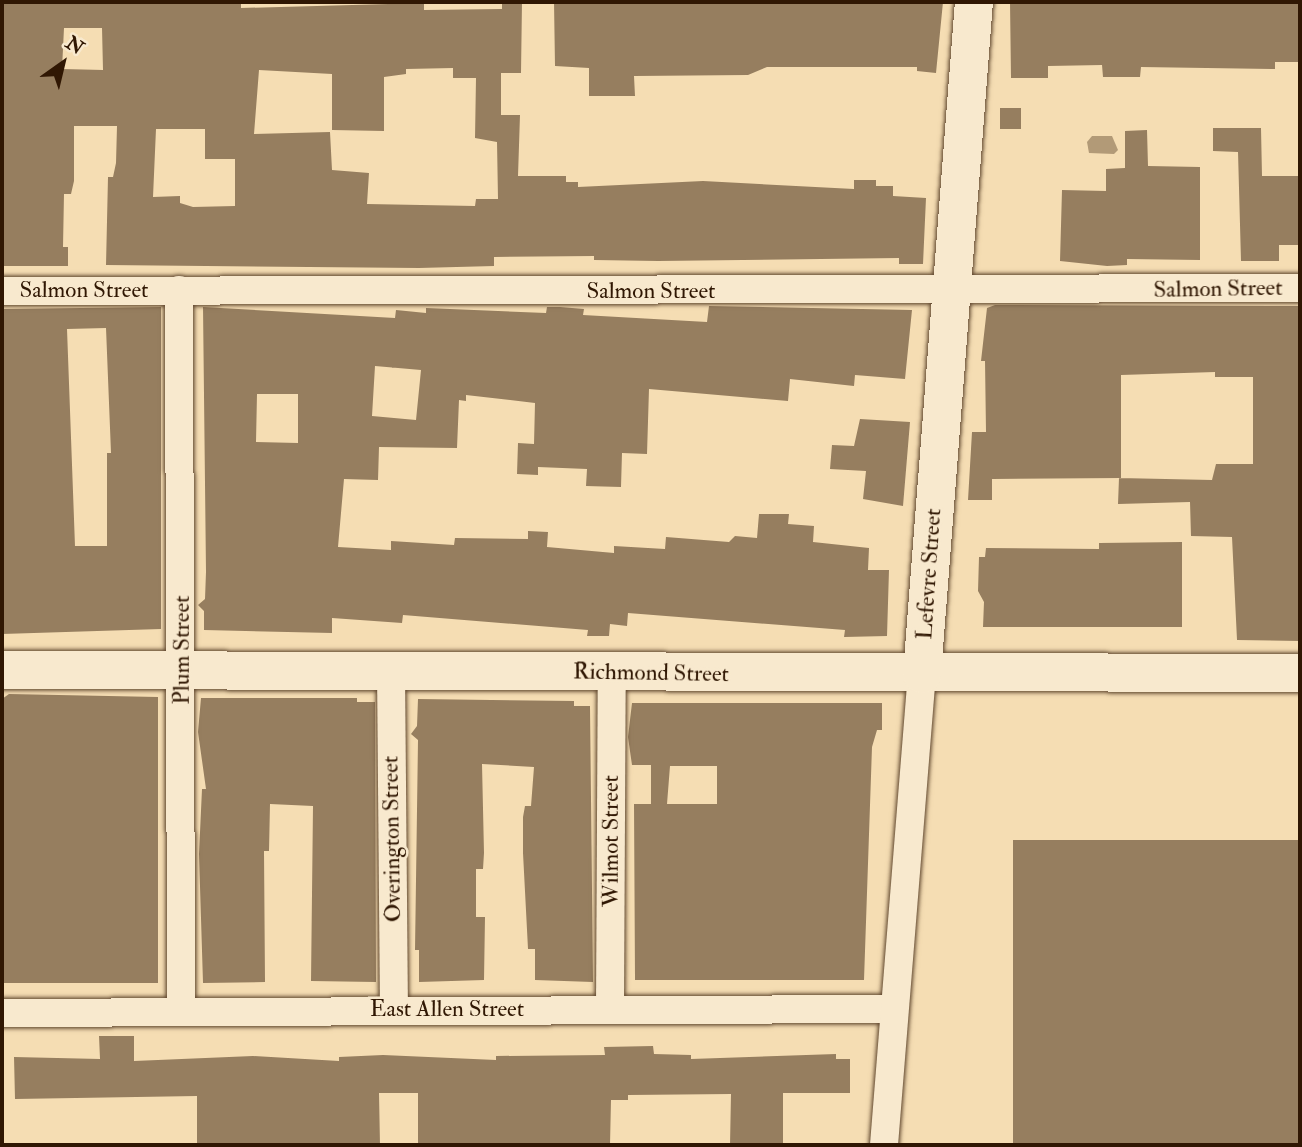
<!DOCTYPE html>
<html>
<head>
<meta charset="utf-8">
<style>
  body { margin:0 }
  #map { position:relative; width:1302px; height:1147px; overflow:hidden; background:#f5ddb3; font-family:"IM FELL Double Pica",serif }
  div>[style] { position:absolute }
  .water>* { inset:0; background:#b29a77 }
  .building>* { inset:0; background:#967e5f; transform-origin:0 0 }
  .roads { filter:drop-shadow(0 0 2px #61482f) drop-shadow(0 0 2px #61482f) }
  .street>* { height:28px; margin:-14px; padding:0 14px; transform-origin:14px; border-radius:14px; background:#f8e9ce }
  .secondary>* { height:38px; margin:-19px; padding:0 19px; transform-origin:19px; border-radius:19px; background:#f8e9ce }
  span { translate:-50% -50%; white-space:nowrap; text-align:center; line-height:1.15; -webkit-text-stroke:5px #f8e9ce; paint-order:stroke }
  .street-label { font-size:23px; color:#301703 }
  .frame { position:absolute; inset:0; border:4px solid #301703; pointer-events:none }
  .north { position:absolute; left:28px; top:28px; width:70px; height:70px; -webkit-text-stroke:5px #f8e9ce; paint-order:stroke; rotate:34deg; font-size:19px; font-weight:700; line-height:28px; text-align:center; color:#301703 }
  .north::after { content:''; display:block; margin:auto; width:24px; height:32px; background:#301703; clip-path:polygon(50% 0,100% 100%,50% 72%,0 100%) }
</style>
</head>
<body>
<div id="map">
  <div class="water">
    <i style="clip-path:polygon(1092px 136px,1112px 136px,1118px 150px,1114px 154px,1089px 153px,1087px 142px)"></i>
  </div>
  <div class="building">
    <i style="clip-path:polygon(evenodd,2px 2px,241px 2px,241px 8px,424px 3px,424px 10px,502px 9px,502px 2px,522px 2px,521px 73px,501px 73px,501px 115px,520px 115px,518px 176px,566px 176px,566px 182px,578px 182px,578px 187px,703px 181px,854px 189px,854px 180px,876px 180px,876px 186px,893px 186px,893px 196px,926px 198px,923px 264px,899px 264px,899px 258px,658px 261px,594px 260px,594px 256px,494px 257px,494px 266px,419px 268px,106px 265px,108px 177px,113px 177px,116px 163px,117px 126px,74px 126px,74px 181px,71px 194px,64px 194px,63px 247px,68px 247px,68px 266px,2px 266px,2px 2px,64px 28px,102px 28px,103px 70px,62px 69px,64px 28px,2px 2px,453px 68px,453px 78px,476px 78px,475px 138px,497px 142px,498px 199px,476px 199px,475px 206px,367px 204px,369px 173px,332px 170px,330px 132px,254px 134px,259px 70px,332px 74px,332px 130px,384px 131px,384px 77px,406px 74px,406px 69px,453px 68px,2px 2px,156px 129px,205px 129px,205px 159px,235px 159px,235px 206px,193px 207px,180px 203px,180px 196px,153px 197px,156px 129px)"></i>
    <i style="clip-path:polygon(554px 2px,943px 2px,936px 73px,917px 71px,917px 67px,767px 67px,748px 75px,634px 76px,635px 96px,589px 96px,589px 68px,555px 66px)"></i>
    <i style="clip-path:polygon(1010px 2px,1300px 2px,1300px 62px,1275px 62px,1275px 69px,1141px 67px,1140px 77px,1103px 77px,1102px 65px,1048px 66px,1048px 78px,1011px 78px)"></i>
    <i style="left:1000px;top:108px;width:21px;height:21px"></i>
    <i style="clip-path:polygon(1213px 128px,1261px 128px,1262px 176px,1300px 176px,1300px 245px,1279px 245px,1279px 261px,1241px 261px,1238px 152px,1213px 151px)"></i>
    <i style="clip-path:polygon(1147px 130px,1148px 166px,1200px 167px,1200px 260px,1127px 259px,1127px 265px,1107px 266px,1060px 261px,1062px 190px,1106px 191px,1106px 169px,1125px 168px,1125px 131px)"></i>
    <i style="clip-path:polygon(995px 305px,1300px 306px,1300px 641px,1237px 640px,1232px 537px,1191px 536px,1190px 502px,1118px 504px,1119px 478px,1212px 480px,1216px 464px,1253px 464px,1253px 377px,1215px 377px,1215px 372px,1121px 375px,1121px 478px,992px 479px,992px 500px,968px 500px,972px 432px,986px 432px,985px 361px,981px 361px,987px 308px)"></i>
    <i style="clip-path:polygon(evenodd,709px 306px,912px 310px,905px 379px,855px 375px,854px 386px,790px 379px,788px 401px,649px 389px,647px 454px,622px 453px,621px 487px,586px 486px,587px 469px,538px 467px,538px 475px,517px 474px,518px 443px,534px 444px,535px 403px,466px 395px,466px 401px,459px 400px,457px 448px,379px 447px,378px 480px,344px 479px,338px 547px,391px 550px,391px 541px,454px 545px,455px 538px,528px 539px,528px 531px,548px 532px,547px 547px,614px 553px,614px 546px,665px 549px,666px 537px,729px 542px,735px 536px,757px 538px,759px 514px,789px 514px,788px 524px,814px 526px,813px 542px,869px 548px,868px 570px,889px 570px,887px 636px,844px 637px,845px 630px,628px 613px,627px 626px,610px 624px,609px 636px,587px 636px,588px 630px,403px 615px,402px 623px,332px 618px,332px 633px,204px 630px,204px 611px,198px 605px,205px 599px,206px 572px,203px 307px,395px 318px,396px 310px,426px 313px,426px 308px,546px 313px,547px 307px,560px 307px,584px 309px,583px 315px,707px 322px,709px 306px,375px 366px,421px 370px,416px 420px,372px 416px,375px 366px,709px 306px,257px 394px,298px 394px,298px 443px,256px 442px,257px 394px)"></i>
    <i style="clip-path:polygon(evenodd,161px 307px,161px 629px,2px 634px,2px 309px,161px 307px,106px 328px,111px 453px,107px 453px,107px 546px,75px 546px,67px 329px,106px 328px)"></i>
    <i style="clip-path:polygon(860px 419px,910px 422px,903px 506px,863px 499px,866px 471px,830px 469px,832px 445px,854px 446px)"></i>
    <i style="clip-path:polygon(1182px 542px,1182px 627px,983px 627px,984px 602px,978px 591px,979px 557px,985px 557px,986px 548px,1099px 549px,1099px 543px)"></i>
    <i style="clip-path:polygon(9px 694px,158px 697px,158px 983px,2px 983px,2px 699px)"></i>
    <i style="clip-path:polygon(201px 698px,357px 698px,357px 702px,375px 702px,376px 982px,311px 981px,313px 806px,270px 804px,269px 851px,264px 851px,265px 982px,203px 983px,199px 854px,202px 789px,206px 789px,198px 732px)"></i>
    <i style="clip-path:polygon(418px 699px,574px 701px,574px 706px,590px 706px,593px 982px,535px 980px,535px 949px,528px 949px,523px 853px,523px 817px,525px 806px,531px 806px,534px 767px,482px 764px,484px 853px,483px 869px,476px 869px,476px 917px,485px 917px,484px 980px,419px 982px,419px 950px,415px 950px,418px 740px,411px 734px,417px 726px)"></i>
    <i style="clip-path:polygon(evenodd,632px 703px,882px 703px,882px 730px,877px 730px,872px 747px,864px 980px,635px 980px,634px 804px,651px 804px,651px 765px,632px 765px,628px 737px,632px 703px,670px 766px,717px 766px,717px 804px,667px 804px,670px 766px)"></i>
    <i style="left:1300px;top:840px;width:305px;height:287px;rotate:90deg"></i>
    <i style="clip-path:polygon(99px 1036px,134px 1036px,134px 1061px,253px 1056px,339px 1061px,339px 1057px,383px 1055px,496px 1060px,496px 1056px,605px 1055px,604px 1047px,653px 1046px,654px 1054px,691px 1055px,691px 1059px,836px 1054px,836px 1059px,850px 1059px,850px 1093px,783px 1093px,783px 1145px,730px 1145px,731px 1094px,628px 1095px,628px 1100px,611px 1100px,610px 1145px,418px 1145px,418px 1093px,379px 1093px,380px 1145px,197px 1145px,197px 1096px,15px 1099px,14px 1057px,100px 1059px)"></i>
  </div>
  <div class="roads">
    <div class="street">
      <i style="left:179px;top:290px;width:720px;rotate:89.84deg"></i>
      <i style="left:2px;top:291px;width:1298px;rotate:-0.13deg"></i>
      <i style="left:391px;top:669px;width:340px;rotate:89.5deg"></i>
      <i style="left:610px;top:1008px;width:335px;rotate:-89.7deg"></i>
      <i style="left:2px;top:1013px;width:891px;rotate:-0.26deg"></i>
      <i style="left:884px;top:1145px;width:473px;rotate:-85.4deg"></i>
    </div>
    <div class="secondary">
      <i style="left:2px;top:670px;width:1298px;rotate:0.13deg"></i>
      <i style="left:922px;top:674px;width:674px;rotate:-85.58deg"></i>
    </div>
  </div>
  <div class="street-label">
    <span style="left:1218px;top:289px;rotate:-1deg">Salmon Street</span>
    <span style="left:84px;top:290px">Salmon Street</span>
    <span style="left:651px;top:291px">Salmon Street</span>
    <span style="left:929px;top:574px;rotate:-86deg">Lefevre Street</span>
    <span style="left:182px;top:650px;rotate:-90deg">Plum Street</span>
    <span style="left:651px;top:673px;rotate:1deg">Richmond Street</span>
    <span style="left:392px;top:839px;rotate:-91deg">Overington Street</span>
    <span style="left:611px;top:841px;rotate:-90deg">Wilmot Street</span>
    <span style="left:447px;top:1009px">East Allen Street</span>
  </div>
  <div class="frame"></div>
  <div class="north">N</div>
</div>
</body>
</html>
